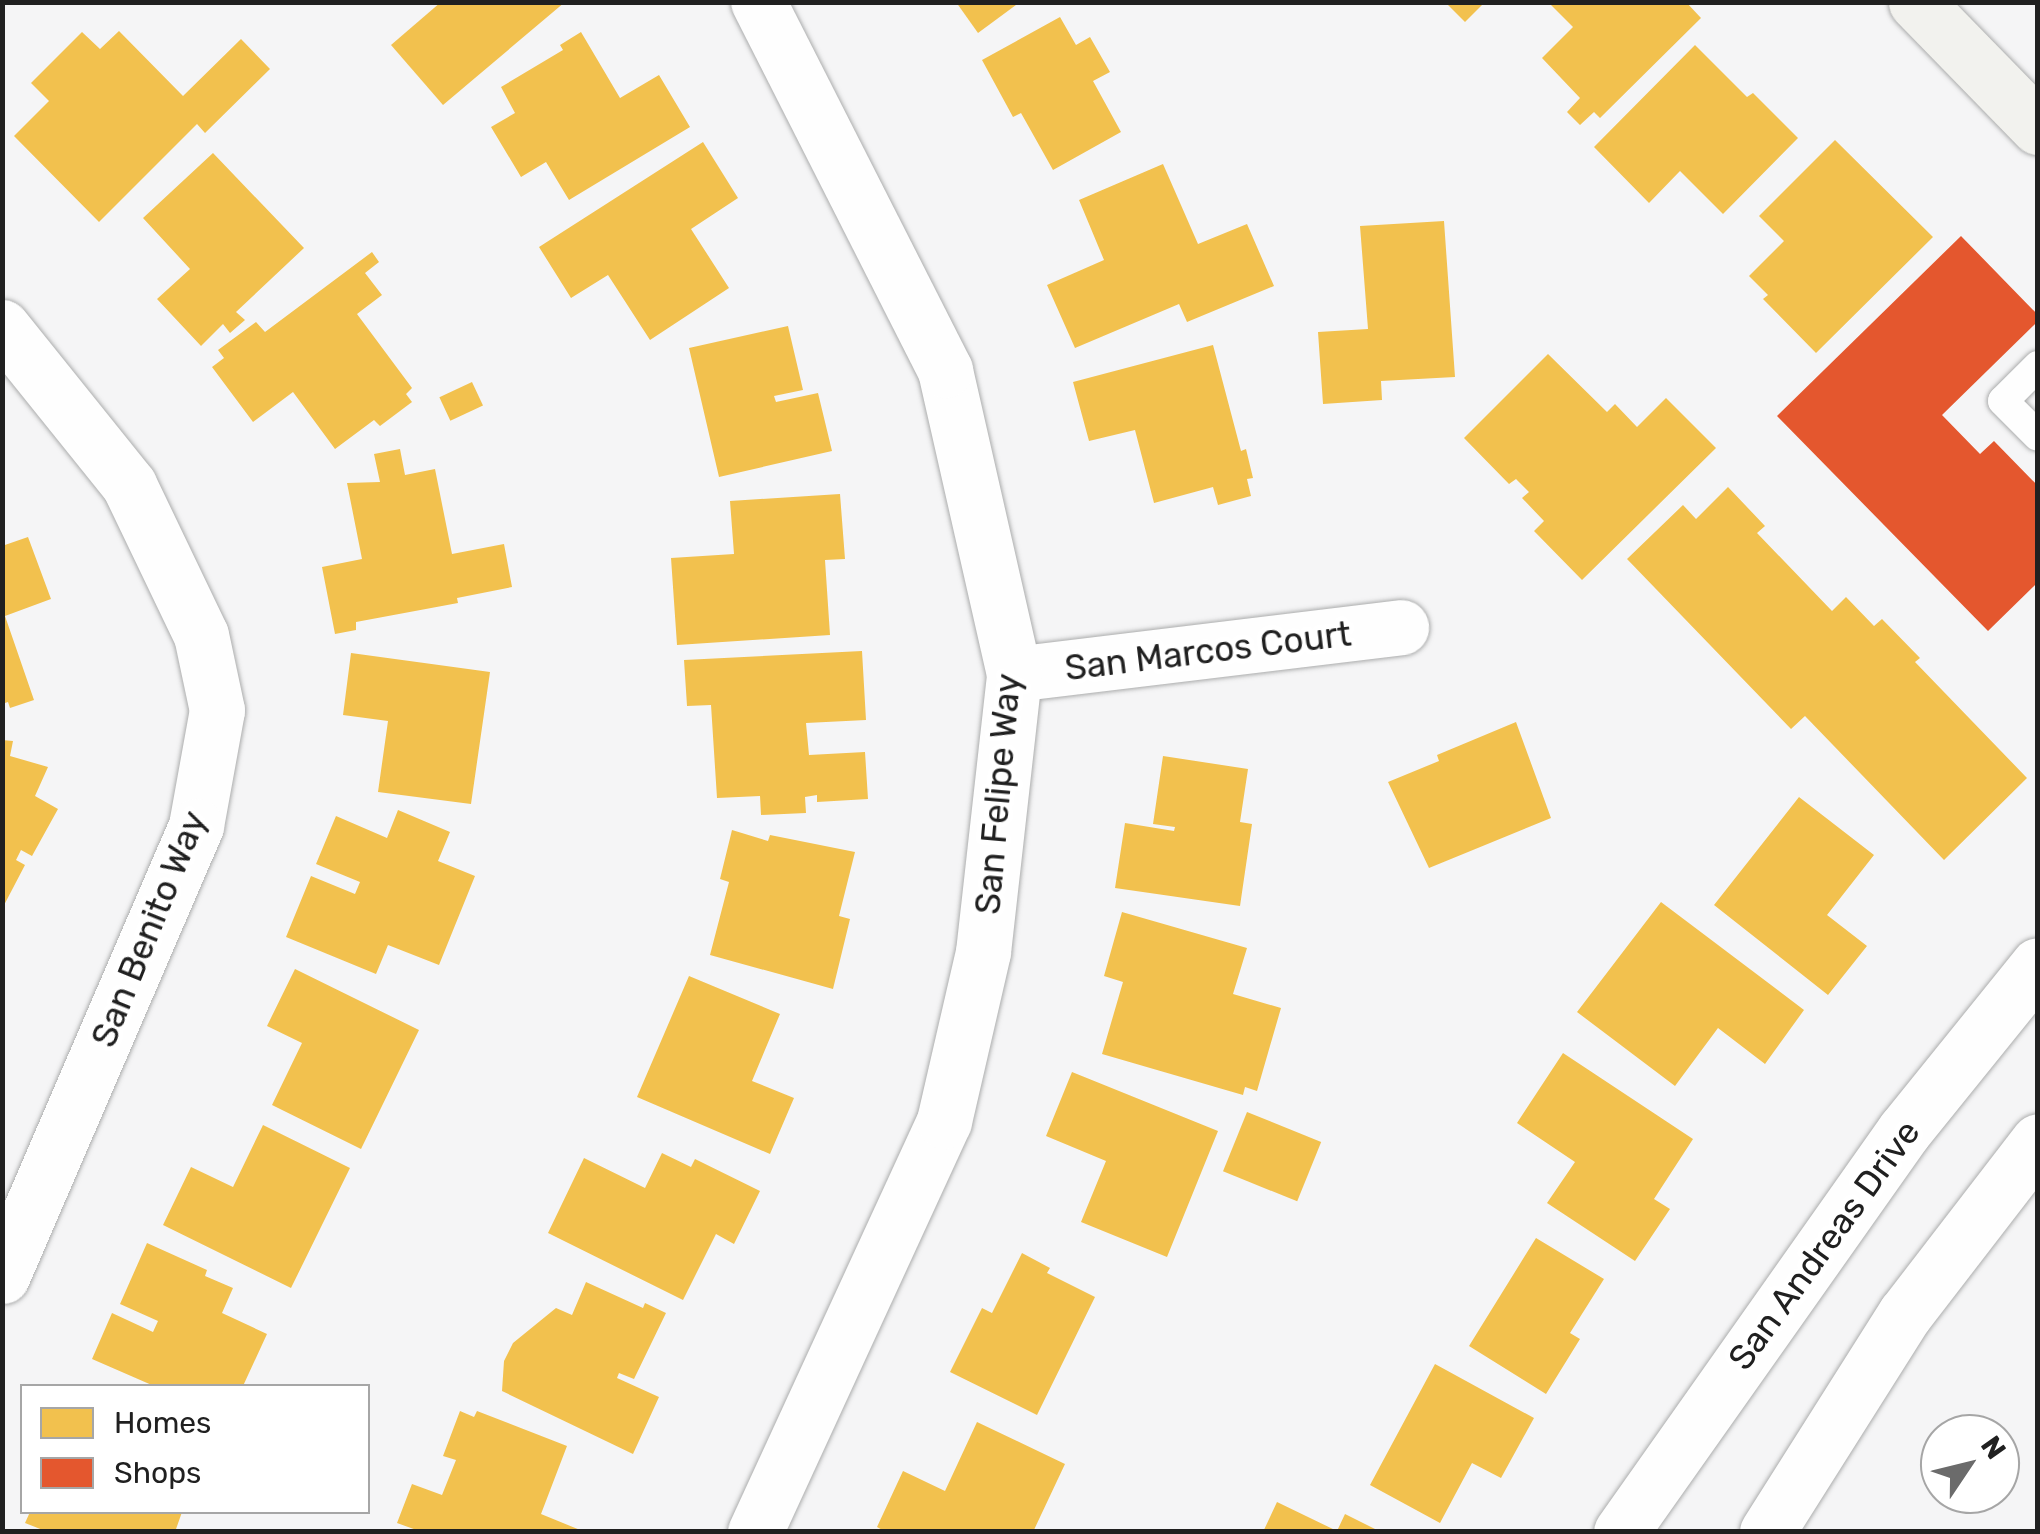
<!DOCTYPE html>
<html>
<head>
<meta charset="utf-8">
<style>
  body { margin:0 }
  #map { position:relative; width:2040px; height:1534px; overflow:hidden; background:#f5f5f6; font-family:Rubik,sans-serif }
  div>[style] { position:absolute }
  .homes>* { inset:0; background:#f2c14e; transform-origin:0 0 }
  .shops>* { inset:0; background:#e4572e }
  .roads { filter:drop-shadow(0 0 2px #acadad) drop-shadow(0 0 2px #acadad) }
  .lane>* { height:30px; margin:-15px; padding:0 15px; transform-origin:15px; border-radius:15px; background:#fefefe }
  .street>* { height:55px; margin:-27.5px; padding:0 27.5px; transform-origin:27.5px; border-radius:27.5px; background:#fefefe }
  .secondary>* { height:55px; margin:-27.5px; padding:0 27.5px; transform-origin:27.5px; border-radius:27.5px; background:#f2f2ee }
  span { translate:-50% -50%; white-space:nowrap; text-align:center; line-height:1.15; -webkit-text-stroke:10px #fff; paint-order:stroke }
  .street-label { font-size:35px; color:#202020 }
  .frame { position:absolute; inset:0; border:5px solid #202020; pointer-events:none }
  .legend { position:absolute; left:20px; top:1384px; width:350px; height:130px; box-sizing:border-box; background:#fff; border:2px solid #a6a6a6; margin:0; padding:12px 18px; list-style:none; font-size:30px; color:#202020 }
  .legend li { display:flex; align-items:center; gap:20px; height:50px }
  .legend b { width:50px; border:2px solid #a6a6a6 }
  .north { position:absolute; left:1920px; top:1414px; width:100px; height:100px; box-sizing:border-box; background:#fff; border:2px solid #a6a6a6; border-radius:50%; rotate:55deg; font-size:28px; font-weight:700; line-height:40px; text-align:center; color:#202020 }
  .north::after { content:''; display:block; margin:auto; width:35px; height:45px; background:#6b6b6b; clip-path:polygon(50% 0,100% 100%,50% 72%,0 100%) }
</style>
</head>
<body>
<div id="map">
  <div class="homes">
    <i style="clip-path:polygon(441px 2px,565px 2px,443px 105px,391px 45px)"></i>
    <i style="clip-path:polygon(956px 2px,1020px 2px,978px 33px)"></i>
    <i style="clip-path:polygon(1445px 2px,1485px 2px,1465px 22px)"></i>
    <i style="clip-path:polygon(1548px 2px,1686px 2px,1701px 18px,1600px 118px,1594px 112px,1580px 125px,1567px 112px,1580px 98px,1542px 58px,1573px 27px)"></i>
    <i style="clip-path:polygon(1060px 17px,1076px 45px,1090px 37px,1110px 72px,1093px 81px,1121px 132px,1053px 170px,1021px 113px,1013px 117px,982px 60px)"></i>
    <i style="clip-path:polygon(119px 31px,183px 96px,241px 39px,270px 69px,205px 133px,197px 124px,99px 222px,14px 136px,49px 101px,31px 83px,82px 32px,100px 49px)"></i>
    <i style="clip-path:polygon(581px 32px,620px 98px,659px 75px,690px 127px,569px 200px,546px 162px,521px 177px,491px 127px,515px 113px,501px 87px,563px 50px,560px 45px)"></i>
    <i style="clip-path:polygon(1695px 45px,1747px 97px,1753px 93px,1798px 138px,1723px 214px,1680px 171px,1649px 203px,1594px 147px)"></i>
    <i style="clip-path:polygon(1835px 140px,1933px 237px,1816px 353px,1763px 299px,1768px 295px,1749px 276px,1784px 241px,1759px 216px)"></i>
    <i style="clip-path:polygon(703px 142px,738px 198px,691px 229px,729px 288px,650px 340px,608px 275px,571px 298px,539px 247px)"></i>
    <i style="clip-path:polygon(213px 153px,304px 248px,236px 312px,245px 320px,230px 333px,223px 324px,201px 346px,157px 299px,190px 269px,143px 218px)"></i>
    <i style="clip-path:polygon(1163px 164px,1198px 244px,1247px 224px,1274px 286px,1187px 322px,1179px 304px,1075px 348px,1047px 285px,1104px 260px,1079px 200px)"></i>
    <i style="clip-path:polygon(1444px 221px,1455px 377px,1381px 381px,1382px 400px,1323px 404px,1318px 332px,1368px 329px,1360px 226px)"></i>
    <i style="clip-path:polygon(372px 252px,379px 262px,365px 273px,382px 295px,357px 314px,412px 388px,406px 394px,412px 402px,380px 426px,374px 420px,335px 449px,293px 392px,253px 422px,212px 367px,224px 358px,218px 350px,256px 322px,265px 332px)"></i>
    <i style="clip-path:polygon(788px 326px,803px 390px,774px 396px,776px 402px,818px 393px,832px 451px,719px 477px,689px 348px)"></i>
    <i style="clip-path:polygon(1213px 345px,1241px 451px,1246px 449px,1253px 478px,1247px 479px,1251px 496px,1218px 505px,1213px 487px,1154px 503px,1135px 430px,1089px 441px,1073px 382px)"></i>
    <i style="clip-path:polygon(1548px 354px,1607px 412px,1615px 404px,1637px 427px,1666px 398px,1716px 448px,1582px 580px,1534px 531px,1544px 521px,1522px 498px,1529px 492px,1516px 479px,1509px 484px,1464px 438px)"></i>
    <i style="left:472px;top:382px;width:26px;height:36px;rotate:65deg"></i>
    <i style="clip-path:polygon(400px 449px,405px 475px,435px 469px,452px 554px,504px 544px,512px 587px,457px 598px,458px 603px,356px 622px,356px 630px,335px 634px,322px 567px,362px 559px,347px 483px,380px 482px,374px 454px)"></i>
    <i style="clip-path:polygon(1728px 487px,1765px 526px,1757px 533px,1832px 611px,1846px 597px,1874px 626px,1882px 619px,1920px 658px,1915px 662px,2027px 778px,1944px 860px,1805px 716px,1791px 729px,1627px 559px,1683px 505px,1696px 519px)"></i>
    <i style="clip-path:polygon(840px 494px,845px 559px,825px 560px,830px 635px,677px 645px,671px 558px,734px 554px,730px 501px)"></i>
    <i style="clip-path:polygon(28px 537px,51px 599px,5px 616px,34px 700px,10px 708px,8px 702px,2px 704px,2px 546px)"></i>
    <i style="clip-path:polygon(862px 651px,866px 720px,806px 723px,809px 755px,865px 752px,868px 799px,817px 802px,817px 795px,805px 797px,806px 813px,761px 815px,760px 796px,717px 798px,711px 705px,687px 706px,684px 660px)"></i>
    <i style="clip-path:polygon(351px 653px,490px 672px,471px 804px,378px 792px,388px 721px,343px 715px)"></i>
    <i style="clip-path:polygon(1516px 722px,1551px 818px,1429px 868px,1388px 782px,1439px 761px,1437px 755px)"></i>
    <i style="clip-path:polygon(2px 740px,13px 741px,10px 756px,48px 767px,35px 796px,58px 809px,32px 856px,21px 850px,16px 860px,25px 865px,2px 909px)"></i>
    <i style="clip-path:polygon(1163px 756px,1248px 769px,1240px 822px,1252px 824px,1240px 906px,1115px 888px,1125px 823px,1174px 831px,1175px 827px,1153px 824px)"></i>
    <i style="clip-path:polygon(1799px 797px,1874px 855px,1827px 915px,1867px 946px,1828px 995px,1714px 905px)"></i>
    <i style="clip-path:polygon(398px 810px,450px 832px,438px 861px,475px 876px,439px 965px,388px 945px,376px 974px,286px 937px,311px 876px,355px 894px,360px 882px,316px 864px,336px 816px,387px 838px)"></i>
    <i style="clip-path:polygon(732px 830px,768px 841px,770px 835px,855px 852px,839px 916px,850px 919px,833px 989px,710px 955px,729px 882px,720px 879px)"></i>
    <i style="clip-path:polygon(1661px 902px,1804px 1010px,1765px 1064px,1718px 1028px,1675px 1086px,1577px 1012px)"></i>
    <i style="clip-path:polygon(1122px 912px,1247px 948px,1233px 994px,1281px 1008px,1257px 1091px,1245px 1087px,1243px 1095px,1102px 1054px,1123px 982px,1104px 976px)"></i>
    <i style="clip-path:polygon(295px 969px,419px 1030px,361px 1149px,272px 1105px,302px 1043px,267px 1026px)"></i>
    <i style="clip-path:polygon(689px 976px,780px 1014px,752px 1081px,794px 1098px,770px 1154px,637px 1097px)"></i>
    <i style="clip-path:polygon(1563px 1053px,1693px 1139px,1654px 1199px,1670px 1209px,1635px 1261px,1547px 1203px,1575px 1162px,1517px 1123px)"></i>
    <i style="clip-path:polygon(1072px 1072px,1218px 1131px,1167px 1257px,1081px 1222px,1106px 1161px,1046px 1136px)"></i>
    <i style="left:1247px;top:1112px;width:80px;height:64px;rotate:22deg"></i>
    <i style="clip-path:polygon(263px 1125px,350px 1168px,291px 1288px,163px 1225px,191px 1167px,233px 1187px)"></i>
    <i style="clip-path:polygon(662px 1153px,691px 1167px,695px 1159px,760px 1191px,734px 1244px,716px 1234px,683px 1300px,548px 1233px,584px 1158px,645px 1188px)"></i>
    <i style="clip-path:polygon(1536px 1238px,1604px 1279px,1570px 1333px,1580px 1339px,1546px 1394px,1469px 1346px)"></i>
    <i style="clip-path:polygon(147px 1243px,207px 1270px,205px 1276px,233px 1288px,222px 1313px,267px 1334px,243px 1386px,154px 1386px,92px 1359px,112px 1313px,153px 1332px,158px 1321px,120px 1304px)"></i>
    <i style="clip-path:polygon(1022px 1253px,1050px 1268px,1047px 1273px,1095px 1297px,1037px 1415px,950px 1372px,982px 1308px,992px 1313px)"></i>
    <i style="clip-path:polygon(586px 1282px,643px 1308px,645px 1303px,666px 1313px,634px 1379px,619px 1373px,617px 1378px,659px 1397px,633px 1454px,502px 1391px,504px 1361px,513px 1343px,556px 1308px,572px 1315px)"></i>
    <i style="clip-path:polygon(1435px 1364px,1534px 1418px,1501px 1478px,1472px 1463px,1440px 1523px,1370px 1485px)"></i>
    <i style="clip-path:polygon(460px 1411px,474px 1417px,477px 1411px,567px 1446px,541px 1514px,585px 1532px,422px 1532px,397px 1523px,412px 1484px,442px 1495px,456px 1460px,443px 1456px)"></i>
    <i style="clip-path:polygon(977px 1422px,1065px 1464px,1033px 1532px,886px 1532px,877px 1527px,903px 1471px,945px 1491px)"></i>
    <i style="clip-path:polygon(1277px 1502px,1337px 1531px,1345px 1514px,1381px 1532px,1263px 1532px)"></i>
    <i style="clip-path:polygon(30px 1512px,182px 1512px,175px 1532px,48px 1532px,25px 1523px)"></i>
  </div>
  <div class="shops">
    <i style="clip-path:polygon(1961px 236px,2038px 315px,2038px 321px,1942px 415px,1980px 454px,1994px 441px,2038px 486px,2038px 582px,1988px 631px,1777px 416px)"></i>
  </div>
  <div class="roads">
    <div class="lane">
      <i style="left:2038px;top:366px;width:49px;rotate:135deg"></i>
      <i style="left:2003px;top:401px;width:49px;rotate:45deg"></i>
    </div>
    <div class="street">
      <i style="left:2px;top:327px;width:203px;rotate:51.2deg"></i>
      <i style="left:129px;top:485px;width:166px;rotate:64.4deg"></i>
      <i style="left:201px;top:635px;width:77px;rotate:78deg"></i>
      <i style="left:217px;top:710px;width:118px;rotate:100.3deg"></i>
      <i style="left:196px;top:826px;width:490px;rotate:113.3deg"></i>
      <i style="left:1014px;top:674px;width:390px;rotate:-6.9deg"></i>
      <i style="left:755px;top:1532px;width:452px;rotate:-65.3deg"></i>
      <i style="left:944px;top:1121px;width:173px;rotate:-77deg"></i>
      <i style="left:983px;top:952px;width:280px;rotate:-83.6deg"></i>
      <i style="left:1014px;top:674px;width:312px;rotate:-102.8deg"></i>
      <i style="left:945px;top:370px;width:413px;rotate:-116.9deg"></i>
      <i style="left:1621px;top:1532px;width:491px;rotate:-54.8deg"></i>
      <i style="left:1904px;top:1131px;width:213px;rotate:-51.1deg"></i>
      <i style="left:1767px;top:1532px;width:258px;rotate:-57.7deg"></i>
      <i style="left:1905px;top:1314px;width:218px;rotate:-52.4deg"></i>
    </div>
    <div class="secondary">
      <i style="left:1916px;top:2px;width:175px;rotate:45.7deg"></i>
    </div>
  </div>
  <div class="street-label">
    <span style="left:1208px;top:651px;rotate:-7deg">San Marcos Court</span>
    <span style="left:998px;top:794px;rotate:-85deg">San Felipe Way</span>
    <span style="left:149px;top:929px;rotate:-68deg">San Benito Way</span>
    <span style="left:1824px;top:1245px;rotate:-54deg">San Andreas Drive</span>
  </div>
  <div class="frame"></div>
  <ul class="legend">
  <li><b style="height:28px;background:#f2c14e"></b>Homes</li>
  <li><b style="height:28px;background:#e4572e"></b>Shops</li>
  </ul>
  <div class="north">N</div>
</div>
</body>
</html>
